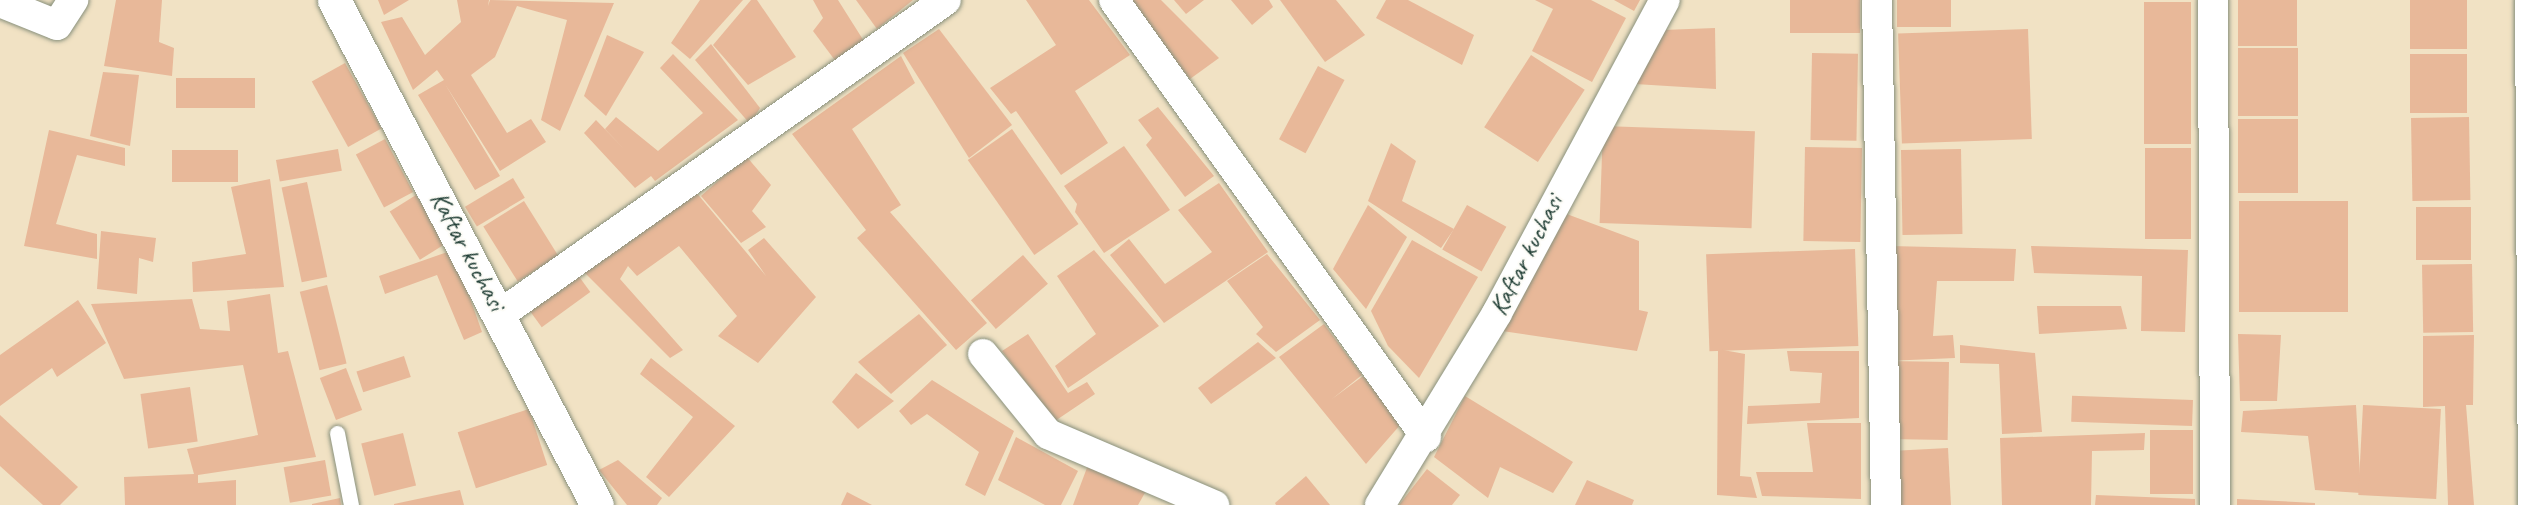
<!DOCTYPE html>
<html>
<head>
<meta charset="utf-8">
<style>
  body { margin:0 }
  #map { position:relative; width:2539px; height:505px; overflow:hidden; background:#f1e2c4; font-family:Caveat,sans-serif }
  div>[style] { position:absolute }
  .building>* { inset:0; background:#e8b899; transform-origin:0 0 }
  .roads { filter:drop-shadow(0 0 2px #88907c) drop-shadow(0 0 2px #88907c) }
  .service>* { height:15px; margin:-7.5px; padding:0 7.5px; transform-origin:7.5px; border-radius:7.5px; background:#fff }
  .minor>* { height:30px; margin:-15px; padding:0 15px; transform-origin:15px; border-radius:15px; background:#fff }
  .tertiary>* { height:33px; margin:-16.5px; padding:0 16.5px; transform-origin:16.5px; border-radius:16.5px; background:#fff }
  span { translate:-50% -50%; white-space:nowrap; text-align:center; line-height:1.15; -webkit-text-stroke:4.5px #fdfcf7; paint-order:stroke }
  .street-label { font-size:26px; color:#1f3d34 }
</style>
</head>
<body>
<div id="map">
  <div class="building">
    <i style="clip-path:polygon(116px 0,162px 0,159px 42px,174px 48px,172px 76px,104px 66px)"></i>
    <i style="clip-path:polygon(378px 0,409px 0,384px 15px)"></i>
    <i style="clip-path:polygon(457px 0,489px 0,488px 6px,490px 0,614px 3px,560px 131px,541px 120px,567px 20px,517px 6px,495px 57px,471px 75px,507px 133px,531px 119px,546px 142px,500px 171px,445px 84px,500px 176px,475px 190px,418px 95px,444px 80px,437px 70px,413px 90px,381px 22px,402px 17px,425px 55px,461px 22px)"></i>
    <i style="clip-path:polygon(700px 0,743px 0,690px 59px,671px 43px)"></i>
    <i style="clip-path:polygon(751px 0,757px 0,796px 57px,748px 85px,713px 45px)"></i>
    <i style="clip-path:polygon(813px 0,838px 0,867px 46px,837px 63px,813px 31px,823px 18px)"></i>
    <i style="clip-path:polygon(856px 0,913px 0,877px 29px)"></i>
    <i style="clip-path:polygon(1026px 0,1089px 0,1130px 55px,1075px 91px,1108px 143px,1061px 175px,1016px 111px,1011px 114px,990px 88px,1056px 45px)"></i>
    <i style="clip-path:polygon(1124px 0,1161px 0,1219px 58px,1190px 79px)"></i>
    <i style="clip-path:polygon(1174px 0,1204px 0,1186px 14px)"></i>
    <i style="clip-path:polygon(1231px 0,1269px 0,1273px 7px,1252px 25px)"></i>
    <i style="clip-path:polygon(1280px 0,1336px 0,1365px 35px,1325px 62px)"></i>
    <i style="clip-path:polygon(1386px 0,1408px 0,1474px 35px,1462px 65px,1376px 18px)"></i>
    <i style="clip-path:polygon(1535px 0,1591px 0,1626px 18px,1592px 82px,1532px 51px,1553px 9px)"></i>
    <i style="clip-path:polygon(1614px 0,1640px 0,1634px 11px)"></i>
    <i style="left:1790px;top:0;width:70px;height:33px"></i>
    <i style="left:1897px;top:0;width:54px;height:27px"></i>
    <i style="left:2238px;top:0;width:59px;height:46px"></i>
    <i style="left:2410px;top:0;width:57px;height:49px"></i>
    <i style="left:2144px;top:2px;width:47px;height:142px"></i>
    <i style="clip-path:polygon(1715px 28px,1716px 89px,1635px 84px,1663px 30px)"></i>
    <i style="clip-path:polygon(939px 29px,1012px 125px,969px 158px,903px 53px)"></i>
    <i style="left:2028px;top:29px;width:110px;height:130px;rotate:88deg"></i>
    <i style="clip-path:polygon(607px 35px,644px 52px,606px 116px,584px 96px)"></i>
    <i style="clip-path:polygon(711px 44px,760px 108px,750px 124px,695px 60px)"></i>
    <i style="left:2238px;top:48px;width:60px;height:68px"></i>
    <i style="left:1812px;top:53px;width:46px;height:87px;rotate:1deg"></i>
    <i style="clip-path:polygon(673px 54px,738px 120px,655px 181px,651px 176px,635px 188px,584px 133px,596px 120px,625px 150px,605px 129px,616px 117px,658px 151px,703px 113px,660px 68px)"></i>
    <i style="left:2410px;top:54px;width:57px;height:59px"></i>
    <i style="left:1531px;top:55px;width:64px;height:86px;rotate:33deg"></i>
    <i style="clip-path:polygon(901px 56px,915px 83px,852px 129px,901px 205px,890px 212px,987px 323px,956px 350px,857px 238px,866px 230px,792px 134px)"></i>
    <i style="left:345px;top:63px;width:75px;height:38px;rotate:61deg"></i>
    <i style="left:1318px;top:66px;width:30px;height:83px;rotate:28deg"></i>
    <i style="clip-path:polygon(103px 72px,139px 75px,130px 146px,90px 136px)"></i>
    <i style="left:176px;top:78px;width:79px;height:30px"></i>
    <i style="clip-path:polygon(1158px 107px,1214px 176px,1185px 197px,1146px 145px,1152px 138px,1138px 120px)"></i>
    <i style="left:2469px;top:117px;width:83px;height:58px;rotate:89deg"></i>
    <i style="left:2238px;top:119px;width:60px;height:74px"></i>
    <i style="left:1603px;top:126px;width:152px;height:97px;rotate:2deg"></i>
    <i style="left:1012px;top:129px;width:116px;height:54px;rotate:55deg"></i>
    <i style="clip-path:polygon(49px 130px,125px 148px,125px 166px,77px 155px,56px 224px,97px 234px,97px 259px,24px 246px)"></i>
    <i style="left:385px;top:139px;width:60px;height:33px;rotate:62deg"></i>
    <i style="clip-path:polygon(1391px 143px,1416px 161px,1402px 201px,1454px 229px,1441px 248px,1368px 201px)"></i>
    <i style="clip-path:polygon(1124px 146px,1170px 210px,1104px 253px,1075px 212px,1077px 204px,1064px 186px)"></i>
    <i style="left:1805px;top:147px;width:57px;height:94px;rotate:1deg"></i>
    <i style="left:2145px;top:148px;width:46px;height:91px"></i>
    <i style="left:338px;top:149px;width:22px;height:63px;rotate:80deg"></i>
    <i style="left:1961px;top:149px;width:85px;height:60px;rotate:89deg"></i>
    <i style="left:172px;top:150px;width:66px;height:32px"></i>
    <i style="clip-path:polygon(746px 156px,771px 185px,752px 211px,766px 227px,741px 243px,701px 196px)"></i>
    <i style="left:513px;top:178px;width:23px;height:56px;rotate:59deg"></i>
    <i style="clip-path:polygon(270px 179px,284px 287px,193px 292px,192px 262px,246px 254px,231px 187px)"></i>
    <i style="left:307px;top:182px;width:97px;height:26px;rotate:78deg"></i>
    <i style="clip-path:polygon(1219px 183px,1268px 252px,1164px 323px,1110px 255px,1129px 239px,1165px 284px,1212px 252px,1178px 210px)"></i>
    <i style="clip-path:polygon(695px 191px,766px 276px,748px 250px,764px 238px,816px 297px,758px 363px,718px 336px,737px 316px,679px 246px,637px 276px,628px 266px,620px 279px,683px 350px,670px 358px,582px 270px)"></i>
    <i style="left:416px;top:195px;width:57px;height:31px;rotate:58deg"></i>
    <i style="left:524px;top:201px;width:65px;height:48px;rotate:58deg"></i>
    <i style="left:2239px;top:201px;width:109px;height:111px"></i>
    <i style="clip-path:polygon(1368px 205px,1407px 237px,1366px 309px,1333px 269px)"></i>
    <i style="left:1467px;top:205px;width:45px;height:51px;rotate:29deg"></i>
    <i style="left:2416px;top:207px;width:55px;height:53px"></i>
    <i style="clip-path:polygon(1556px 210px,1639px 241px,1639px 310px,1648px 312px,1637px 351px,1502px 331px)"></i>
    <i style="clip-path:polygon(101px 231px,156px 238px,153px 262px,139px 258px,137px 294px,97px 289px)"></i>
    <i style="clip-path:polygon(1412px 240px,1478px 277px,1419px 378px,1388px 346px,1371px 311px)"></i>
    <i style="clip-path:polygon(1890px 246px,2016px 249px,2014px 281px,1937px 281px,1933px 336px,1953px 335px,1955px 358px,1887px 361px)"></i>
    <i style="clip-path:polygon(2031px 246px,2188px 250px,2185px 332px,2141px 331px,2142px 276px,2034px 273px)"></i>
    <i style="left:1855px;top:249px;width:97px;height:149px;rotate:88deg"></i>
    <i style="clip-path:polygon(453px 250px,482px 332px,464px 340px,437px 275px,385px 294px,379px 276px)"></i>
    <i style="clip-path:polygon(1094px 250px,1159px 326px,1068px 388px,1055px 366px,1096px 334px,1057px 276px)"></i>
    <i style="clip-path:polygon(1267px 254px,1320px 320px,1276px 352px,1256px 334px,1263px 327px,1227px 281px)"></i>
    <i style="left:1023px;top:255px;width:38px;height:69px;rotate:49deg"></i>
    <i style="left:2472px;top:264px;width:68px;height:50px;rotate:89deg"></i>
    <i style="left:575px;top:271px;width:26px;height:60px;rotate:54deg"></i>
    <i style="left:327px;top:285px;width:81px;height:28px;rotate:76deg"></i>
    <i style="clip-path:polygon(270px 294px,278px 353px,288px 351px,316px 457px,198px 475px,198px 483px,236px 480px,236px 505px,125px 505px,124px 477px,194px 474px,187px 449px,258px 435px,243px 365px,124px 379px,91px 304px,192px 299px,200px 329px,230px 331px,227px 301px)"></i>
    <i style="clip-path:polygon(78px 300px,106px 343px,57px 377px,52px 368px,0 406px,0 355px)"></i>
    <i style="clip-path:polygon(2037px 306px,2121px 306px,2127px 329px,2039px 334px)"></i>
    <i style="clip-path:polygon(919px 314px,947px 345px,891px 394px,858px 362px)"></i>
    <i style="clip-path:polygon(1324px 324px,1362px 375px,1332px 399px,1363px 376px,1401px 424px,1366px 464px,1279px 357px)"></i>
    <i style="clip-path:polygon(1028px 334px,1068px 393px,1087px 382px,1095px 394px,1055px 421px,1002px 351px)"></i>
    <i style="clip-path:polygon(2238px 334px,2281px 335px,2277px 401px,2240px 401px)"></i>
    <i style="clip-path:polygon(2474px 335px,2473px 405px,2466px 405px,2474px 505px,2448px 505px,2445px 406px,2423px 407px,2423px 336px)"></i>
    <i style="clip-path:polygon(1258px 342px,1276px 358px,1211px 404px,1198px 388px)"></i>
    <i style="clip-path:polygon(1960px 345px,2035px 353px,2042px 432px,2002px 434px,1999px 364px,1960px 363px)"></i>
    <i style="clip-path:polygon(1718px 349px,1745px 354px,1740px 476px,1751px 477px,1757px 498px,1717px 495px)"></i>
    <i style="clip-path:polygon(1787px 351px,1859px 351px,1859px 418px,1747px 424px,1748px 406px,1820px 403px,1822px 373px,1790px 371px)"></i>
    <i style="left:404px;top:356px;width:22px;height:50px;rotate:72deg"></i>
    <i style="clip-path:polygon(651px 358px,735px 426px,669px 497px,646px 477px,693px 417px,640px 374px)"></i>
    <i style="left:1949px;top:362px;width:78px;height:60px;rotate:91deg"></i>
    <i style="left:346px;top:368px;width:45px;height:28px;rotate:69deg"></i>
    <i style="clip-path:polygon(856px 373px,894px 401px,858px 429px,832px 402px)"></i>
    <i style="clip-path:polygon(932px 380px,1014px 431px,985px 496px,965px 485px,979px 452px,927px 414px,911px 425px,899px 411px)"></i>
    <i style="left:190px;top:387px;width:55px;height:50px;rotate:82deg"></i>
    <i style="clip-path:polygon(1465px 396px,1573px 462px,1553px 493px,1500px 467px,1488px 498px,1434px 457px)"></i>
    <i style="left:2193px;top:400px;width:26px;height:121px;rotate:92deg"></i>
    <i style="clip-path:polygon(2356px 405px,2361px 493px,2315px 490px,2308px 436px,2241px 432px,2243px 411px)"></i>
    <i style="left:2363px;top:405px;width:78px;height:90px;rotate:3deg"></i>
    <i style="left:529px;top:409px;width:59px;height:75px;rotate:72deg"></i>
    <i style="clip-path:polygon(0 415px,78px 487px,60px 505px,43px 505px,0 466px)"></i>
    <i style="clip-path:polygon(1807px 423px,1861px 423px,1861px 499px,1762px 496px,1756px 472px,1813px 472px)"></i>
    <i style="left:2193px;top:430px;width:64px;height:43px;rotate:90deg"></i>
    <i style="left:403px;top:433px;width:54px;height:43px;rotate:76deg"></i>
    <i style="clip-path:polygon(2145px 433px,2144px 450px,2092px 451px,2091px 505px,2002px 505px,2000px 438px)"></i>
    <i style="clip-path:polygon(1016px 437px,1078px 471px,1061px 505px,1045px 505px,998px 480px)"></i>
    <i style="left:1948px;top:448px;width:57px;height:57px;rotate:87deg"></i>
    <i style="left:325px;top:460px;width:36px;height:42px;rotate:80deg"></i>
    <i style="clip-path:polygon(618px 460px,662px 498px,657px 505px,627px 505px,599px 470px)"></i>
    <i style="clip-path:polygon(1088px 465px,1146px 491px,1138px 505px,1073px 505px)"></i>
    <i style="clip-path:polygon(1427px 469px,1460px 495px,1452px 505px,1399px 505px)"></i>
    <i style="clip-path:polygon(1306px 476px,1330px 505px,1276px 505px,1275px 503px)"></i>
    <i style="clip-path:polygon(1587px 480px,1634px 500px,1632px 505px,1575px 505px)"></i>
    <i style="clip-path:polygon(460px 490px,464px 505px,394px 505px,394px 504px)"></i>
    <i style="clip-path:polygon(847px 492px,872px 505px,841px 505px)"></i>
    <i style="clip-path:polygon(2096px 495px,2195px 499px,2195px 505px,2095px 505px)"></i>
    <i style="clip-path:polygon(340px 498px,341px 505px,312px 505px,312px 504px)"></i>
    <i style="clip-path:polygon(2237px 499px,2315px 503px,2315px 505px,2237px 505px)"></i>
  </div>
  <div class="roads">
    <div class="service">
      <i style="left:337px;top:433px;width:73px;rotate:79deg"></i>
    </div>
    <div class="minor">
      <i style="left:1114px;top:0;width:537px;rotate:54.47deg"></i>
      <i style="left:1877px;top:0;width:505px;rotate:88.98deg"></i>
      <i style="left:2213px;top:0;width:505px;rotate:89.77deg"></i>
      <i style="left:2530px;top:0;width:505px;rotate:89.66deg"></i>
      <i style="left:0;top:2px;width:61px;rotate:22deg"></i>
      <i style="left:57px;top:25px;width:30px;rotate:-57deg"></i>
      <i style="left:502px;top:313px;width:543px;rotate:-35.18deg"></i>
      <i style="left:983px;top:354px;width:103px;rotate:50.9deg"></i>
      <i style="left:1048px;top:434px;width:181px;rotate:23.2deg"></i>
      <i style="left:1380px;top:505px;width:225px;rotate:-58.6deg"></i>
      <i style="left:1497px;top:313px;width:355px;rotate:-61.8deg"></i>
    </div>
    <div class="tertiary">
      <i style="left:334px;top:0;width:569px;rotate:62.49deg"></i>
    </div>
  </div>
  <div class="street-label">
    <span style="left:468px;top:251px;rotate:62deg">Kaftar kuchasi</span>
    <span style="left:1526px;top:255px;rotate:-63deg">Kaftar kuchasi</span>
  </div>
</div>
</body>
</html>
